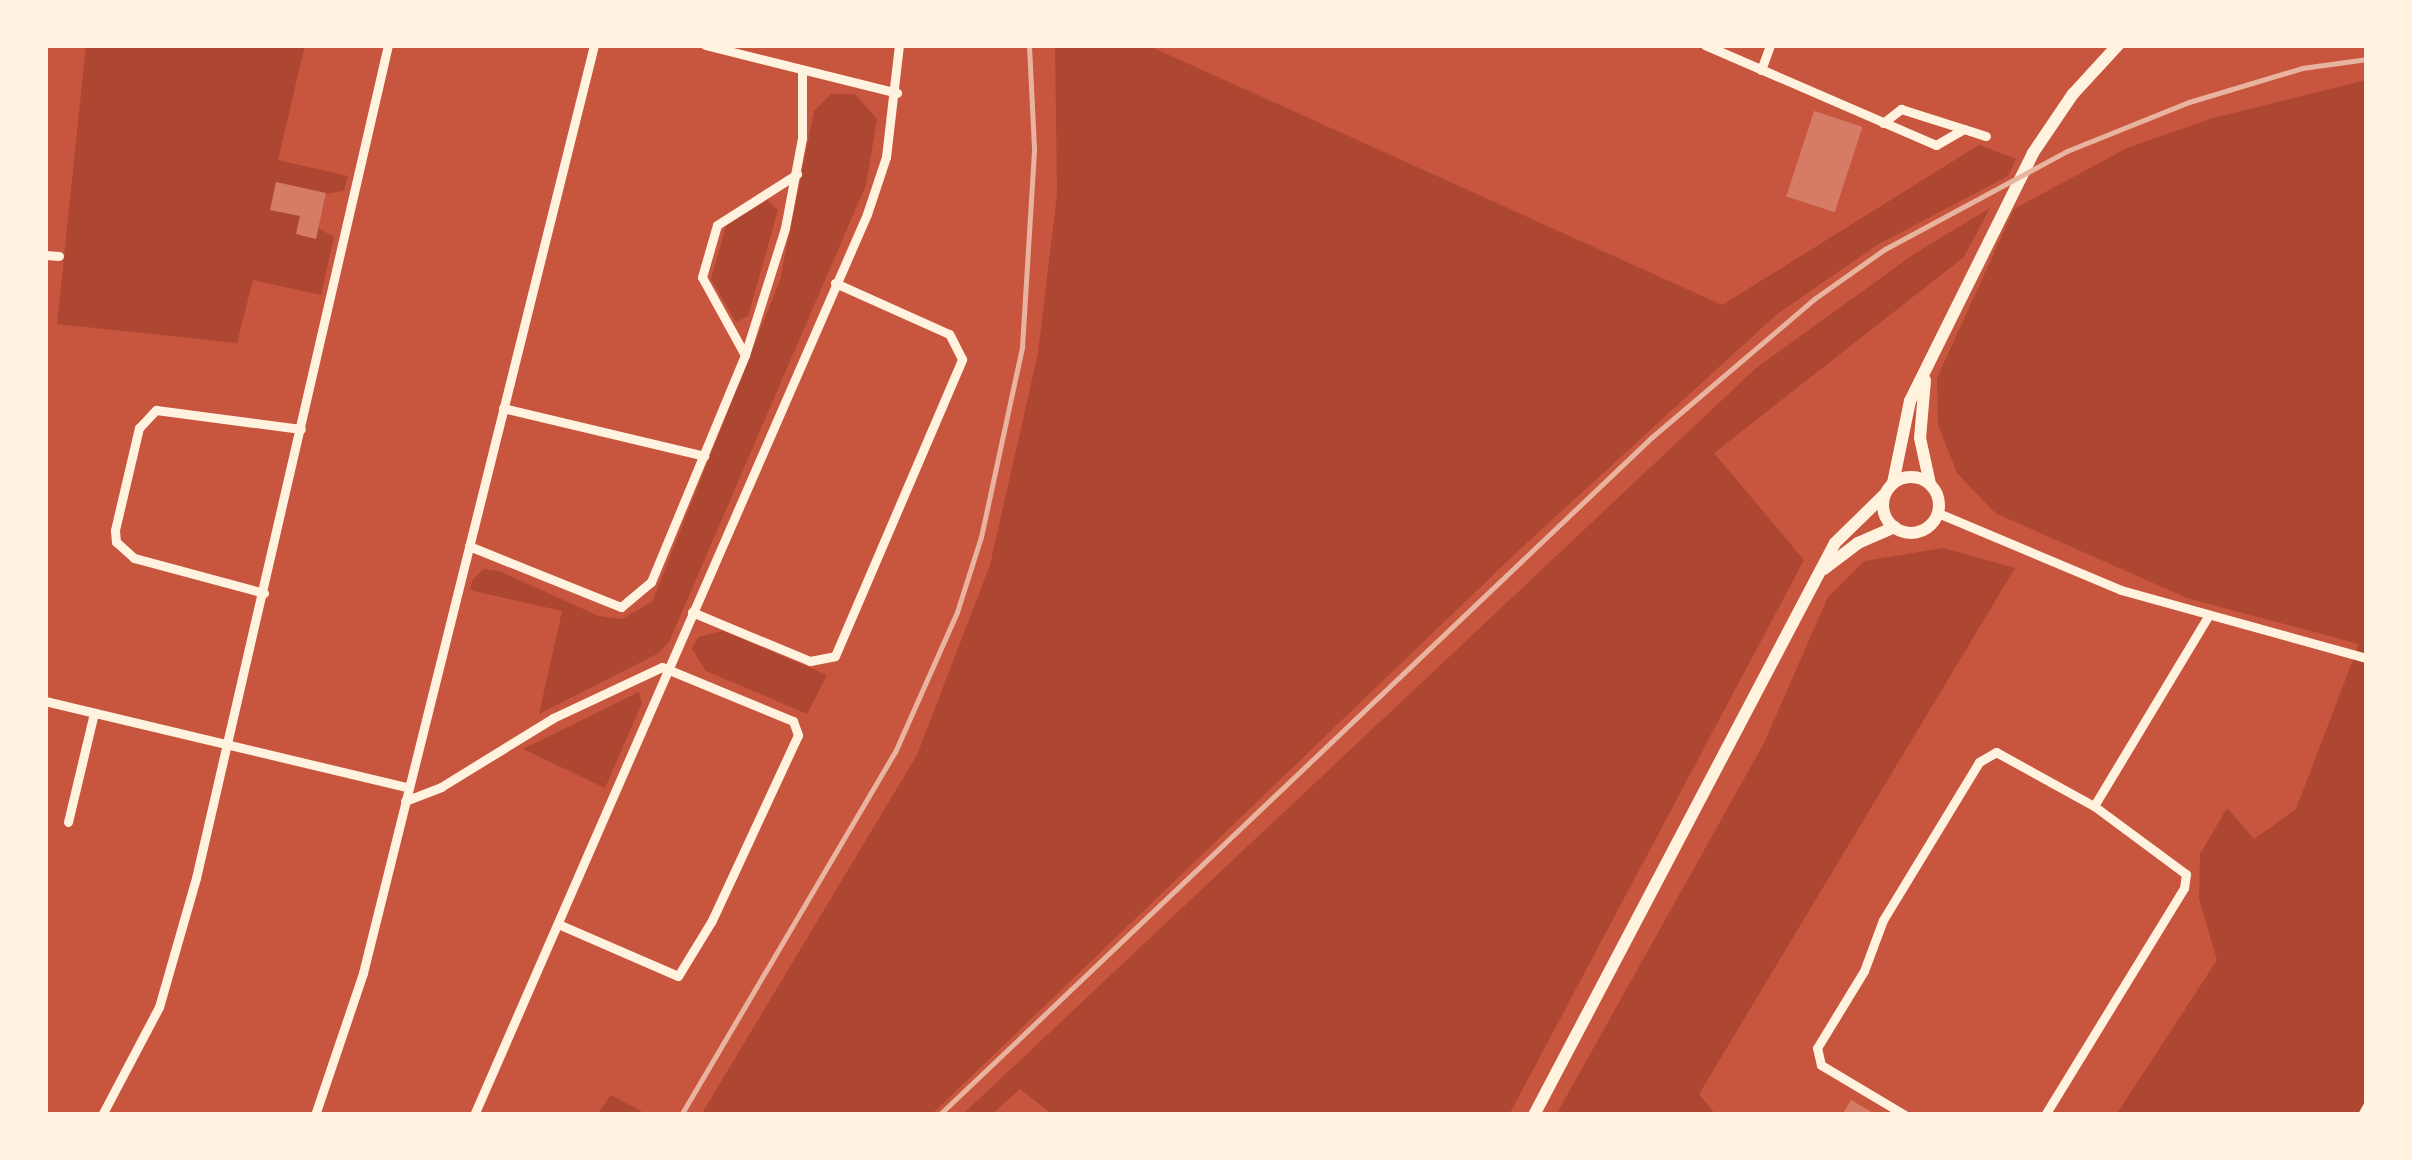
<!DOCTYPE html>
<html>
<head>
<meta charset="utf-8">
<style>
  body { margin:0 }
  #map { position:relative; width:2412px; height:1160px; overflow:hidden; background:#c8553d; font-family:"Space Grotesk",sans-serif }
  div>[style] { position:absolute }
  .green>* { inset:0; background:#ae4732 }
  .building>* { inset:0; background:#d67c66; transform-origin:0 0 }
  .pedestrian>* { height:6px; margin:-3px; padding:0 3px; transform-origin:3px; border-radius:3px; background:#fff3e0 }
  .minor>* { height:9px; margin:-4.5px; padding:0 4.5px; transform-origin:4.5px; border-radius:4.5px; background:#fff3e0 }
  .primary>* { height:12px; margin:-6px; padding:0 6px; transform-origin:6px; border-radius:6px; background:#fff3e0 }
  .primary>.ring { margin:-6px; padding:0; box-sizing:content-box; background:none; border:12px solid #fff3e0; border-radius:50% }
  .rail>* { height:5px; margin:-2.5px; padding:0 2.5px; transform-origin:2.5px; border-radius:2.5px; background:#e9b49f }
  span { translate:-50% -50%; white-space:nowrap; text-align:center; line-height:1.15; -webkit-text-stroke:9px #fff3e0; paint-order:stroke }
  .frame { position:absolute; inset:0; border:48px solid #fff3e0; pointer-events:none }
</style>
</head>
<body>
<div id="map">
  <div class="green">
    <i style="clip-path:polygon(86px 45px,305px 45px,278px 160px,348px 176px,344px 191px,326px 194px,318px 228px,334px 237px,321px 295px,253px 280px,237px 343px,57px 324px)"></i>
    <i style="clip-path:polygon(1055px 45px,1147px 45px,1722px 305px,1979px 145px,2016px 159px,2008px 176px,1877px 245px,1776px 315px,1517px 552px,931px 1115px,701px 1115px,917px 755px,990px 565px,1038px 353px,1057px 194px)"></i>
    <i style="clip-path:polygon(2367px 80px,2367px 1115px,2116px 1115px,2217px 960px,2199px 899px,2200px 854px,2227px 808px,2254px 839px,2296px 809px,2359px 644px,2187px 598px,1995px 513px,1957px 473px,1938px 425px,1937px 378px,2014px 209px,2127px 148px,2213px 118px)"></i>
    <i style="clip-path:polygon(831px 94px,855px 94px,877px 119px,866px 185px,669px 642px,659px 653px,539px 714px,562px 611px,470px 590px,473px 579px,484px 569px,499px 571px,599px 616px,622px 619px,652px 602px,780px 280px,814px 111px)"></i>
    <i style="clip-path:polygon(767px 200px,778px 210px,748px 316px,736px 322px,711px 279px,726px 226px)"></i>
    <i style="clip-path:polygon(1990px 208px,1964px 257px,1714px 453px,1804px 560px,1509px 1115px,1053px 1115px,1020px 1089px,991px 1115px,962px 1115px,1756px 368px,1914px 254px)"></i>
    <i style="clip-path:polygon(1943px 548px,2015px 568px,1699px 1094px,1716px 1115px,1556px 1115px,1764px 743px,1828px 597px,1864px 561px)"></i>
    <i style="clip-path:polygon(723px 631px,827px 675px,807px 714px,706px 671px,692px 649px,698px 637px)"></i>
    <i style="clip-path:polygon(639px 692px,642px 703px,605px 788px,523px 749px)"></i>
    <i style="clip-path:polygon(611px 1095px,648px 1115px,597px 1115px)"></i>
  </div>
  <div class="building">
    <i style="left:1814px;top:111px;width:51px;height:90px;rotate:18deg"></i>
    <i style="clip-path:polygon(276px 182px,326px 193px,316px 239px,296px 234px,300px 216px,270px 210px)"></i>
    <i style="clip-path:polygon(1851px 1100px,1877px 1115px,1842px 1115px)"></i>
  </div>
  <div class="pedestrian">
    <i style="left:2361px;top:1115px;width:13px;rotate:-61deg"></i>
  </div>
  <div class="minor">
    <i style="left:705px;top:45px;width:198px;rotate:14deg"></i>
    <i style="left:1705px;top:45px;width:252px;rotate:23.4deg"></i>
    <i style="left:1936px;top:145px;width:32px;rotate:-30deg"></i>
    <i style="left:1964px;top:129px;width:23px;rotate:18deg"></i>
    <i style="left:1761px;top:70px;width:27px;rotate:-70deg"></i>
    <i style="left:1883px;top:123px;width:23px;rotate:-38deg"></i>
    <i style="left:1901px;top:109px;width:66px;rotate:17.6deg"></i>
    <i style="left:45px;top:255px;width:14px;rotate:4deg"></i>
    <i style="left:745px;top:355px;width:89px;rotate:-118.9deg"></i>
    <i style="left:702px;top:277px;width:54px;rotate:-73.9deg"></i>
    <i style="left:717px;top:225px;width:95px;rotate:-32.5deg"></i>
    <i style="left:503px;top:408px;width:207px;rotate:13.4deg"></i>
    <i style="left:1938px;top:513px;width:199px;rotate:22.8deg"></i>
    <i style="left:2121px;top:590px;width:255px;rotate:15.5deg"></i>
    <i style="left:469px;top:546px;width:164px;rotate:21.9deg"></i>
    <i style="left:621px;top:607px;width:39px;rotate:-40deg"></i>
    <i style="left:651px;top:582px;width:246px;rotate:-67.5deg"></i>
    <i style="left:745px;top:355px;width:133px;rotate:-72.5deg"></i>
    <i style="left:785px;top:228px;width:92px;rotate:-79.3deg"></i>
    <i style="left:802px;top:138px;width:68px;rotate:-90deg"></i>
    <i style="left:264px;top:593px;width:135px;rotate:-164.9deg"></i>
    <i style="left:134px;top:558px;width:24px;rotate:-138deg"></i>
    <i style="left:116px;top:542px;width:12px;rotate:-95deg"></i>
    <i style="left:115px;top:530px;width:105px;rotate:-76.8deg"></i>
    <i style="left:139px;top:428px;width:25px;rotate:-47deg"></i>
    <i style="left:156px;top:410px;width:146px;rotate:7.5deg"></i>
    <i style="left:692px;top:612px;width:128px;rotate:22.6deg"></i>
    <i style="left:810px;top:661px;width:25px;rotate:-11deg"></i>
    <i style="left:835px;top:656px;width:323px;rotate:-66.8deg"></i>
    <i style="left:962px;top:359px;width:28px;rotate:-117deg"></i>
    <i style="left:949px;top:334px;width:125px;rotate:-155.9deg"></i>
    <i style="left:45px;top:701px;width:374px;rotate:13.4deg"></i>
    <i style="left:405px;top:801px;width:39px;rotate:-21deg"></i>
    <i style="left:441px;top:787px;width:132px;rotate:-31.6deg"></i>
    <i style="left:553px;top:718px;width:120px;rotate:-25.1deg"></i>
    <i style="left:662px;top:667px;width:142px;rotate:22.4deg"></i>
    <i style="left:793px;top:721px;width:15px;rotate:70deg"></i>
    <i style="left:798px;top:735px;width:206px;rotate:114.9deg"></i>
    <i style="left:711px;top:922px;width:63px;rotate:121.4deg"></i>
    <i style="left:678px;top:976px;width:131px;rotate:-156.6deg"></i>
    <i style="left:2094px;top:806px;width:222px;rotate:-59deg"></i>
    <i style="left:68px;top:822px;width:112px;rotate:-76.6deg"></i>
    <i style="left:102px;top:1115px;width:122px;rotate:-62.2deg"></i>
    <i style="left:159px;top:1007px;width:134px;rotate:-74deg"></i>
    <i style="left:196px;top:878px;width:855px;rotate:-77.02deg"></i>
    <i style="left:315px;top:1115px;width:150px;rotate:-71.3deg"></i>
    <i style="left:363px;top:973px;width:956px;rotate:-76.02deg"></i>
    <i style="left:474px;top:1115px;width:983px;rotate:-66.43deg"></i>
    <i style="left:867px;top:214px;width:60px;rotate:-71.6deg"></i>
    <i style="left:886px;top:157px;width:113px;rotate:-83.4deg"></i>
    <i style="left:1905px;top:1115px;width:98px;rotate:-149.2deg"></i>
    <i style="left:1821px;top:1065px;width:17px;rotate:-103deg"></i>
    <i style="left:1817px;top:1048px;width:90px;rotate:-58.6deg"></i>
    <i style="left:1864px;top:971px;width:54px;rotate:-69.6deg"></i>
    <i style="left:1883px;top:920px;width:185px;rotate:-58.7deg"></i>
    <i style="left:1979px;top:762px;width:20px;rotate:-30deg"></i>
    <i style="left:1996px;top:752px;width:112px;rotate:28.9deg"></i>
    <i style="left:2094px;top:806px;width:114px;rotate:36.5deg"></i>
    <i style="left:2186px;top:874px;width:14px;rotate:98deg"></i>
    <i style="left:2184px;top:888px;width:266px;rotate:121.5deg"></i>
  </div>
  <div class="primary">
    <i style="left:1925px;top:380px;width:58px;rotate:94.9deg"></i>
    <i style="left:1920px;top:438px;width:47px;rotate:77.7deg"></i>
    <i class="ring" style="left:1883px;top:477px;width:44px;height:44px"></i>
    <i style="left:1893px;top:483px;width:84px;rotate:-78.3deg"></i>
    <i style="left:1910px;top:401px;width:277px;rotate:-63.6deg"></i>
    <i style="left:2033px;top:153px;width:71px;rotate:-55.9deg"></i>
    <i style="left:2073px;top:94px;width:67px;rotate:-47.4deg"></i>
    <i style="left:1824px;top:569px;width:43px;rotate:-37.4deg"></i>
    <i style="left:1858px;top:543px;width:40px;rotate:-23.4deg"></i>
    <i style="left:1534px;top:1115px;width:646px;rotate:-62.25deg"></i>
    <i style="left:1835px;top:543px;width:70px;rotate:-44.4deg"></i>
  </div>
  <div class="rail">
    <i style="left:681px;top:1115px;width:421px;rotate:-59.5deg"></i>
    <i style="left:895px;top:752px;width:153px;rotate:-66.1deg"></i>
    <i style="left:957px;top:612px;width:79px;rotate:-72.3deg"></i>
    <i style="left:981px;top:537px;width:194px;rotate:-77.8deg"></i>
    <i style="left:1022px;top:347px;width:199px;rotate:-86.5deg"></i>
    <i style="left:1034px;top:148px;width:103px;rotate:-92.8deg"></i>
    <i style="left:939px;top:1115px;width:984px;rotate:-43.56deg"></i>
    <i style="left:1652px;top:437px;width:213px;rotate:-40.4deg"></i>
    <i style="left:1814px;top:299px;width:87px;rotate:-35.2deg"></i>
    <i style="left:1885px;top:249px;width:207px;rotate:-28.3deg"></i>
    <i style="left:2067px;top:151px;width:131px;rotate:-21.9deg"></i>
    <i style="left:2189px;top:102px;width:118px;rotate:-16.7deg"></i>
    <i style="left:2302px;top:68px;width:66px;rotate:-7.9deg"></i>
  </div>
  <div class="frame"></div>
</div>
</body>
</html>
